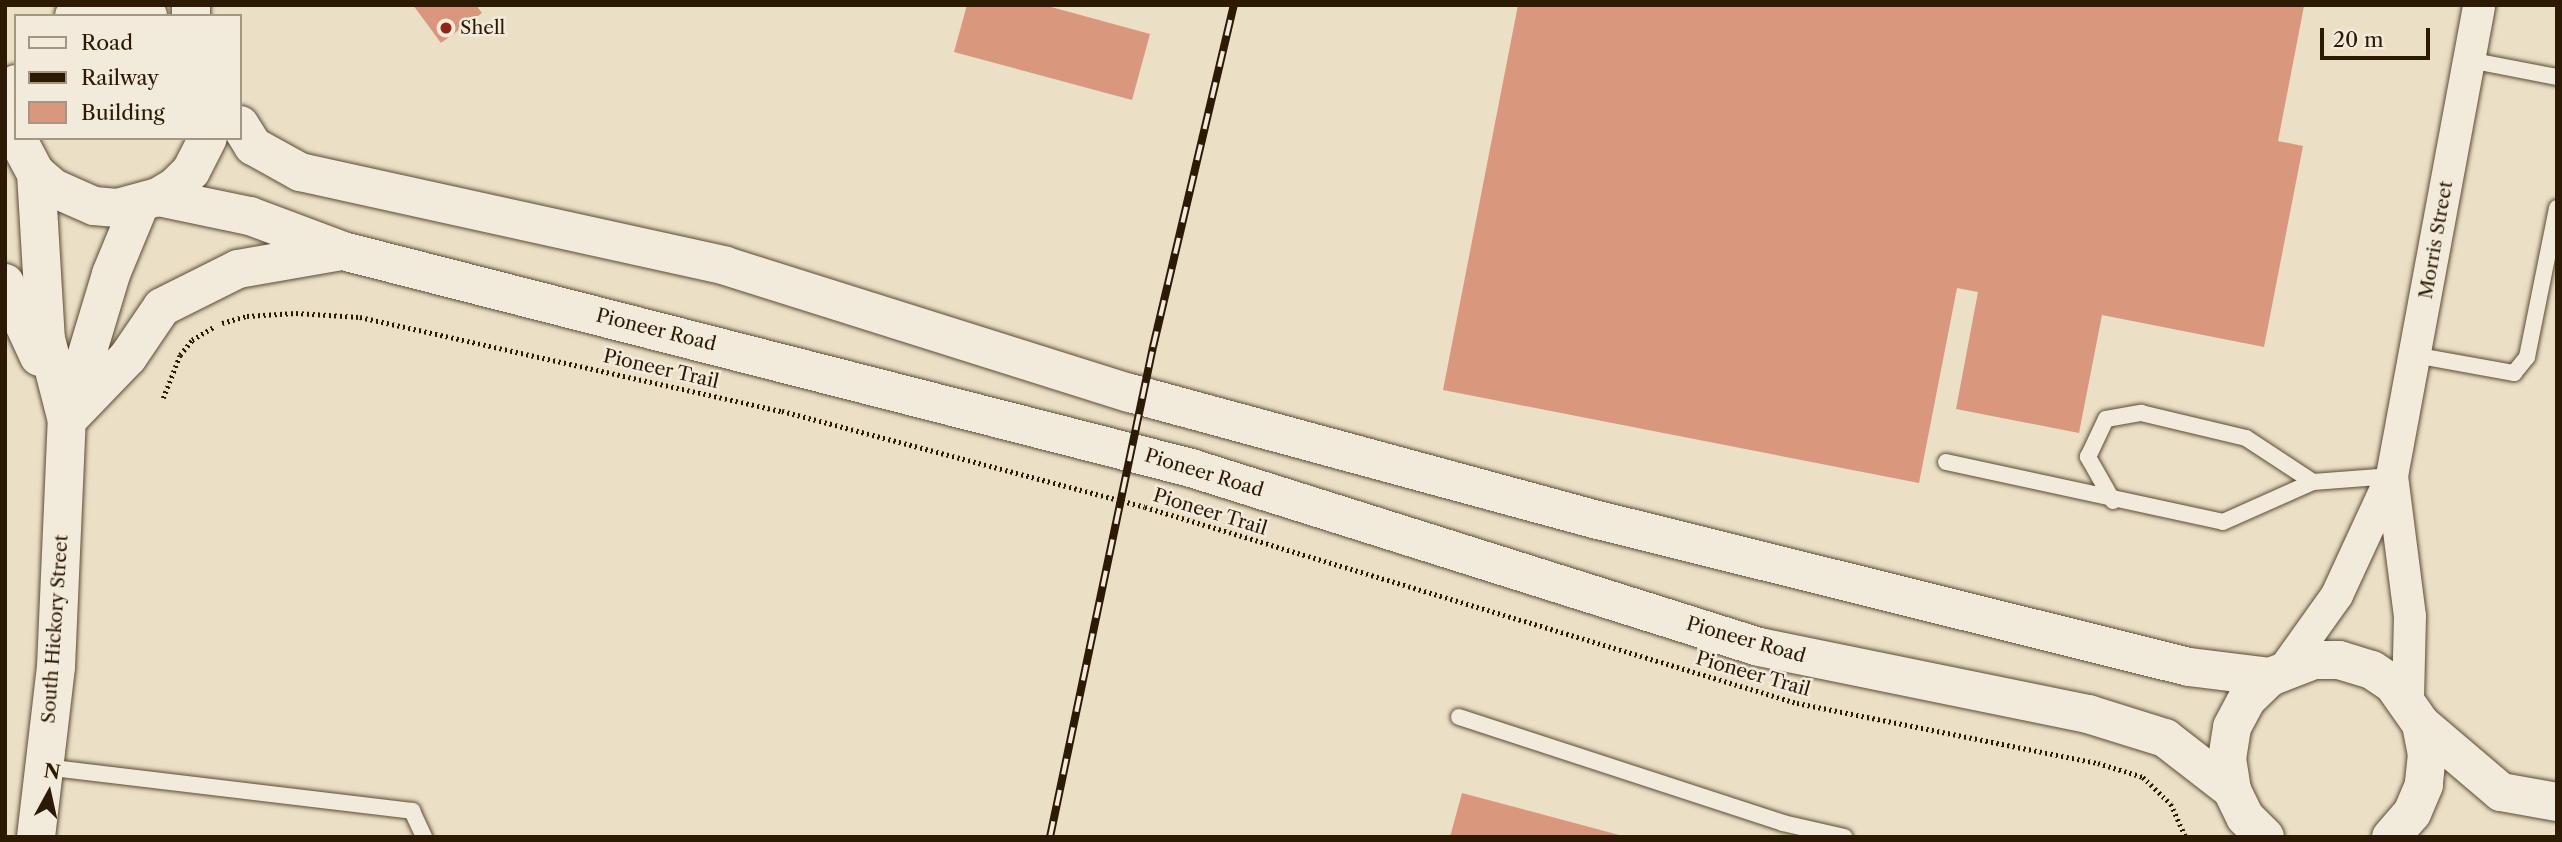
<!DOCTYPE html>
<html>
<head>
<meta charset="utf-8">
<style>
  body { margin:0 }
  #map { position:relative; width:2562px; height:842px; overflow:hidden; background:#ebdfc6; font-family:"Libre Caslon Text",serif }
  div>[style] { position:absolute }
  .building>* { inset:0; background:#d9987d }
  .path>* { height:4.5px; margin-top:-2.25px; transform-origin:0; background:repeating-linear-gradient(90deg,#2d1a04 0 2px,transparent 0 5.5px) }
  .roads { filter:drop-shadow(0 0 2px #5c4b34) drop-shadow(0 0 2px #5c4b34) }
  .lane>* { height:16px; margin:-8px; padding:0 8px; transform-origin:8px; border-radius:8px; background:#f2eada }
  .street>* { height:32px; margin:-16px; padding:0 16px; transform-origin:16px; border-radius:16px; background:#f2eada }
  .secondary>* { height:38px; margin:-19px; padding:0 19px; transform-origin:19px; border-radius:19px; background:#f2eada }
  .rail>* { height:8px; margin-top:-4px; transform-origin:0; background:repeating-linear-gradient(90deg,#f2eada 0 16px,#2d1a04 0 32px); box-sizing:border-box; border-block:2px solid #2d1a04 }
  .dots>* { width:19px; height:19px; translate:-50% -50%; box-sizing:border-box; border:4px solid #f2eada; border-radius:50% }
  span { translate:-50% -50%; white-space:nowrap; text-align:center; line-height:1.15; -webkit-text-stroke:5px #f2eada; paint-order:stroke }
  .poi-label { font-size:19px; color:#2d1a04 }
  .left { translate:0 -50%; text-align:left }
  .street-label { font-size:19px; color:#2d1a04 }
  .frame { position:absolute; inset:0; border:7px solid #2d1a04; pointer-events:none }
  .legend { position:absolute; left:14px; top:14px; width:228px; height:126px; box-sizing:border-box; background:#f2eada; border:2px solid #a39784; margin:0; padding:9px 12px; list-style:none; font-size:21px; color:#2d1a04 }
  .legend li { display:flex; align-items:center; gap:14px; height:35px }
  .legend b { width:35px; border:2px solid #a39784 }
  .north { position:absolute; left:14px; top:758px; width:70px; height:70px; -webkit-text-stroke:5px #f2eada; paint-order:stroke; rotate:8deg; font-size:19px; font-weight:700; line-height:28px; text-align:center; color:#2d1a04 }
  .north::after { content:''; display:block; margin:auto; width:24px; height:32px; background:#2d1a04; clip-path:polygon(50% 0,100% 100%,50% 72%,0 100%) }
  .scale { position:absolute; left:2320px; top:28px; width:110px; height:32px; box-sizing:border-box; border:4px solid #2d1a04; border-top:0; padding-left:9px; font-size:21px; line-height:24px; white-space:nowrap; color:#2d1a04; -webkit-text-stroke:5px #f2eada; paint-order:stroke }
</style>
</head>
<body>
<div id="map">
  <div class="building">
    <i style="clip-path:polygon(413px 5px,476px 5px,482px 13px,441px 43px)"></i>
    <i style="clip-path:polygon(967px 5px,1044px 5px,1150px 34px,1132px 100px,954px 52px)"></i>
    <i style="clip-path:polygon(1518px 5px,2304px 6px,2278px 141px,2303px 146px,2264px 347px,2102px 315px,2079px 433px,1956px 409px,1978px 292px,1957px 288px,1919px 483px,1443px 390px)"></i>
    <i style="clip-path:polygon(1462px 793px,1623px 836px,1623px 837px,1450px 837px)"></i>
  </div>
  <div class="path">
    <i style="left:222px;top:323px;width:26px;rotate:-16deg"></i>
    <i style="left:247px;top:316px;width:49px;rotate:-3.5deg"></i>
    <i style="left:296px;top:313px;width:64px;rotate:3.6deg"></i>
    <i style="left:360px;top:317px;width:432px;rotate:12.6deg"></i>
    <i style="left:782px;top:411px;width:375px;rotate:14.8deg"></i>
    <i style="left:1145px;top:507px;width:681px;rotate:16.73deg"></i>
    <i style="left:1797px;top:703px;width:307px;rotate:11.3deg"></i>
    <i style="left:2098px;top:763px;width:47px;rotate:17.3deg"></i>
    <i style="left:2143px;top:777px;width:39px;rotate:44deg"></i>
    <i style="left:2171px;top:804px;width:36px;rotate:66deg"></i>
    <i style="left:163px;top:398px;width:46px;rotate:-68.4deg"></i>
    <i style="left:180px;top:355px;width:19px;rotate:-51deg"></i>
    <i style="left:192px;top:340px;width:26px;rotate:-31deg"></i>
  </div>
  <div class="roads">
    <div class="lane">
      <i style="left:2469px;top:60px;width:90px;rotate:10.9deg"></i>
      <i style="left:2414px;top:355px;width:102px;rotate:10.2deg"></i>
      <i style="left:2514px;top:373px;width:21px;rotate:-51deg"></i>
      <i style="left:2527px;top:357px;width:152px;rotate:-78.6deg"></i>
      <i style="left:1946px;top:462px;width:283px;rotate:12.2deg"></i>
      <i style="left:2223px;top:522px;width:98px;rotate:-24deg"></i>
      <i style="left:2113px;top:501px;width:51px;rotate:-119.6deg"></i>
      <i style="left:2088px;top:457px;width:42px;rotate:-64.7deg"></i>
      <i style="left:2106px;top:419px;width:36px;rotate:-10deg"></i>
      <i style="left:2141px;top:413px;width:108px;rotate:13.4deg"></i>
      <i style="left:2246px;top:438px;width:80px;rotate:33.3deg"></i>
      <i style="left:2313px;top:482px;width:79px;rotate:-4.3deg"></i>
      <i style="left:1459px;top:717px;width:341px;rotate:18.1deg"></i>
      <i style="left:1783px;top:823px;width:63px;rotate:12.9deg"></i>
      <i style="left:44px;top:767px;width:371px;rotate:6.8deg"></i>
      <i style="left:412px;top:811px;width:29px;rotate:65deg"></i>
    </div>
    <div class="street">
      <i style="left:2392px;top:476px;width:141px;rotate:82.7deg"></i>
      <i style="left:2410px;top:616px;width:83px;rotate:91.4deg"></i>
      <i style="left:2285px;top:668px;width:90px;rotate:-54.5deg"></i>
      <i style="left:2337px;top:595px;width:131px;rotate:-65.2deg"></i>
      <i style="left:2392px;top:476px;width:479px;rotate:-79.5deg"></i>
    </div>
    <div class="secondary">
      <i style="left:74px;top:16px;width:24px;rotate:-17deg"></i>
      <i style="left:97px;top:9px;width:34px;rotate:2deg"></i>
      <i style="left:131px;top:10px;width:18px;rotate:19deg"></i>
      <i style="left:191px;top:16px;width:11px;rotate:-90deg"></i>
      <i style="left:16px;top:84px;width:24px;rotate:99deg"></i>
      <i style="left:12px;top:108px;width:23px;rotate:80deg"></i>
      <i style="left:240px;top:125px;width:25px;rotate:58deg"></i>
      <i style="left:253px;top:146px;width:54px;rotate:29deg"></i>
      <i style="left:300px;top:172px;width:436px;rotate:12.4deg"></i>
      <i style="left:726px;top:266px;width:423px;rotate:17.5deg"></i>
      <i style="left:1130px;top:393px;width:485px;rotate:15.2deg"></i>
      <i style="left:1598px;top:520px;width:609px;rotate:13.97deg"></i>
      <i style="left:2189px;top:667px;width:82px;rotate:7deg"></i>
      <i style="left:17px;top:138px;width:40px;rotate:62deg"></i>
      <i style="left:36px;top:173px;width:23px;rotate:41deg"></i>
      <i style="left:53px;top:188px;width:45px;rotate:23.7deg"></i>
      <i style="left:94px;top:206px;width:23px;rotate:5deg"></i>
      <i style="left:117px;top:208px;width:42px;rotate:-15deg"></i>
      <i style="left:158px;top:197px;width:21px;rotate:-31deg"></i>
      <i style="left:176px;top:186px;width:21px;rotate:-45deg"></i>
      <i style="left:191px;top:171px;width:37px;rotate:-63deg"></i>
      <i style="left:36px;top:173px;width:166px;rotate:86.6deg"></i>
      <i style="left:46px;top:339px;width:81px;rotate:75.6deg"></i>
      <i style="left:158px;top:197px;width:94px;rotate:11.7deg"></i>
      <i style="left:250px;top:216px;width:99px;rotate:20.6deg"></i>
      <i style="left:343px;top:251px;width:875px;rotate:14.35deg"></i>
      <i style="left:1191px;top:468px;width:596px;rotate:17.49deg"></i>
      <i style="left:1759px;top:647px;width:336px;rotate:11.5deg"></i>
      <i style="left:2088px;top:714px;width:81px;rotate:17.3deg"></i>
      <i style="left:2165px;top:738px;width:85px;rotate:37.8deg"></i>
      <i style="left:5px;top:283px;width:81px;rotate:65.3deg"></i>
      <i style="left:71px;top:416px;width:82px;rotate:-46deg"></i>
      <i style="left:128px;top:357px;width:60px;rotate:-55.8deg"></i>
      <i style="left:162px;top:307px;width:85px;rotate:-26.6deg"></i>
      <i style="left:238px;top:269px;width:105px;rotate:-9.9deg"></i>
      <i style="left:2421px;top:724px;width:105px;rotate:40.4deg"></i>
      <i style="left:2501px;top:792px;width:57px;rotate:10.1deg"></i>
      <i style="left:36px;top:837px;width:171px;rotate:-83.3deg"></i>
      <i style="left:56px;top:667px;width:247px;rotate:-87.5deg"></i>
      <i style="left:67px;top:420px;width:152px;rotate:-73.2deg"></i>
      <i style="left:111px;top:274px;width:76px;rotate:-67.5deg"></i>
      <i style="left:2265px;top:837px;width:28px;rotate:-135deg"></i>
      <i style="left:2245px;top:817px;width:30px;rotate:-116deg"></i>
      <i style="left:2232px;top:790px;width:31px;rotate:-99deg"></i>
      <i style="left:2227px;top:759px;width:32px;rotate:-81deg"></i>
      <i style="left:2232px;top:727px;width:32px;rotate:-62deg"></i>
      <i style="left:2247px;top:699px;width:32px;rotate:-44deg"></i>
      <i style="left:2270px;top:677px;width:47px;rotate:-21.1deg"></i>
      <i style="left:2314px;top:660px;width:25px"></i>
      <i style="left:2339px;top:660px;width:34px;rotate:17deg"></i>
      <i style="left:2372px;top:670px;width:25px;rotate:34deg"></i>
      <i style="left:2393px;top:684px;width:49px;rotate:55deg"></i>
      <i style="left:2421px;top:724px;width:31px;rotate:79deg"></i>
      <i style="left:2427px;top:754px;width:31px;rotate:96deg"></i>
      <i style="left:2424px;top:785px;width:30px;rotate:113deg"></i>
      <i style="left:2412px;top:813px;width:32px;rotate:131deg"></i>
    </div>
  </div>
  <div class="rail">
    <i style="left:1050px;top:837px;width:501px;rotate:-78.13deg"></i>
    <i style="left:1153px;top:347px;width:351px;rotate:-76.7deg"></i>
  </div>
  <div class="dots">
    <i style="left:446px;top:28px;background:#8f2418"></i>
  </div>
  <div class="poi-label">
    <span class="left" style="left:460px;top:28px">Shell</span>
  </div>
  <div class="street-label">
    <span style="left:2436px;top:240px;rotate:-80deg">Morris Street</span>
    <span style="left:656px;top:330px;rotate:14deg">Pioneer Road</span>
    <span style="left:661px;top:369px;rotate:13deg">Pioneer Trail</span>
    <span style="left:1204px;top:473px;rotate:17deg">Pioneer Road</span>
    <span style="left:1210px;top:512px;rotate:17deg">Pioneer Trail</span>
    <span style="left:55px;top:629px;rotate:-86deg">South Hickory Street</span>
    <span style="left:1746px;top:640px;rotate:16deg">Pioneer Road</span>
    <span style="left:1753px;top:674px;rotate:16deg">Pioneer Trail</span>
  </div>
  <div class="frame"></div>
  <ul class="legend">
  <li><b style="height:9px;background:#f2eada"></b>Road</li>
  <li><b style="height:9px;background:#2d1a04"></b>Railway</li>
  <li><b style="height:19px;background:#d9987d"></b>Building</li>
  </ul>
  <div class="north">N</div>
  <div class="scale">20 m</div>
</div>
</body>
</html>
